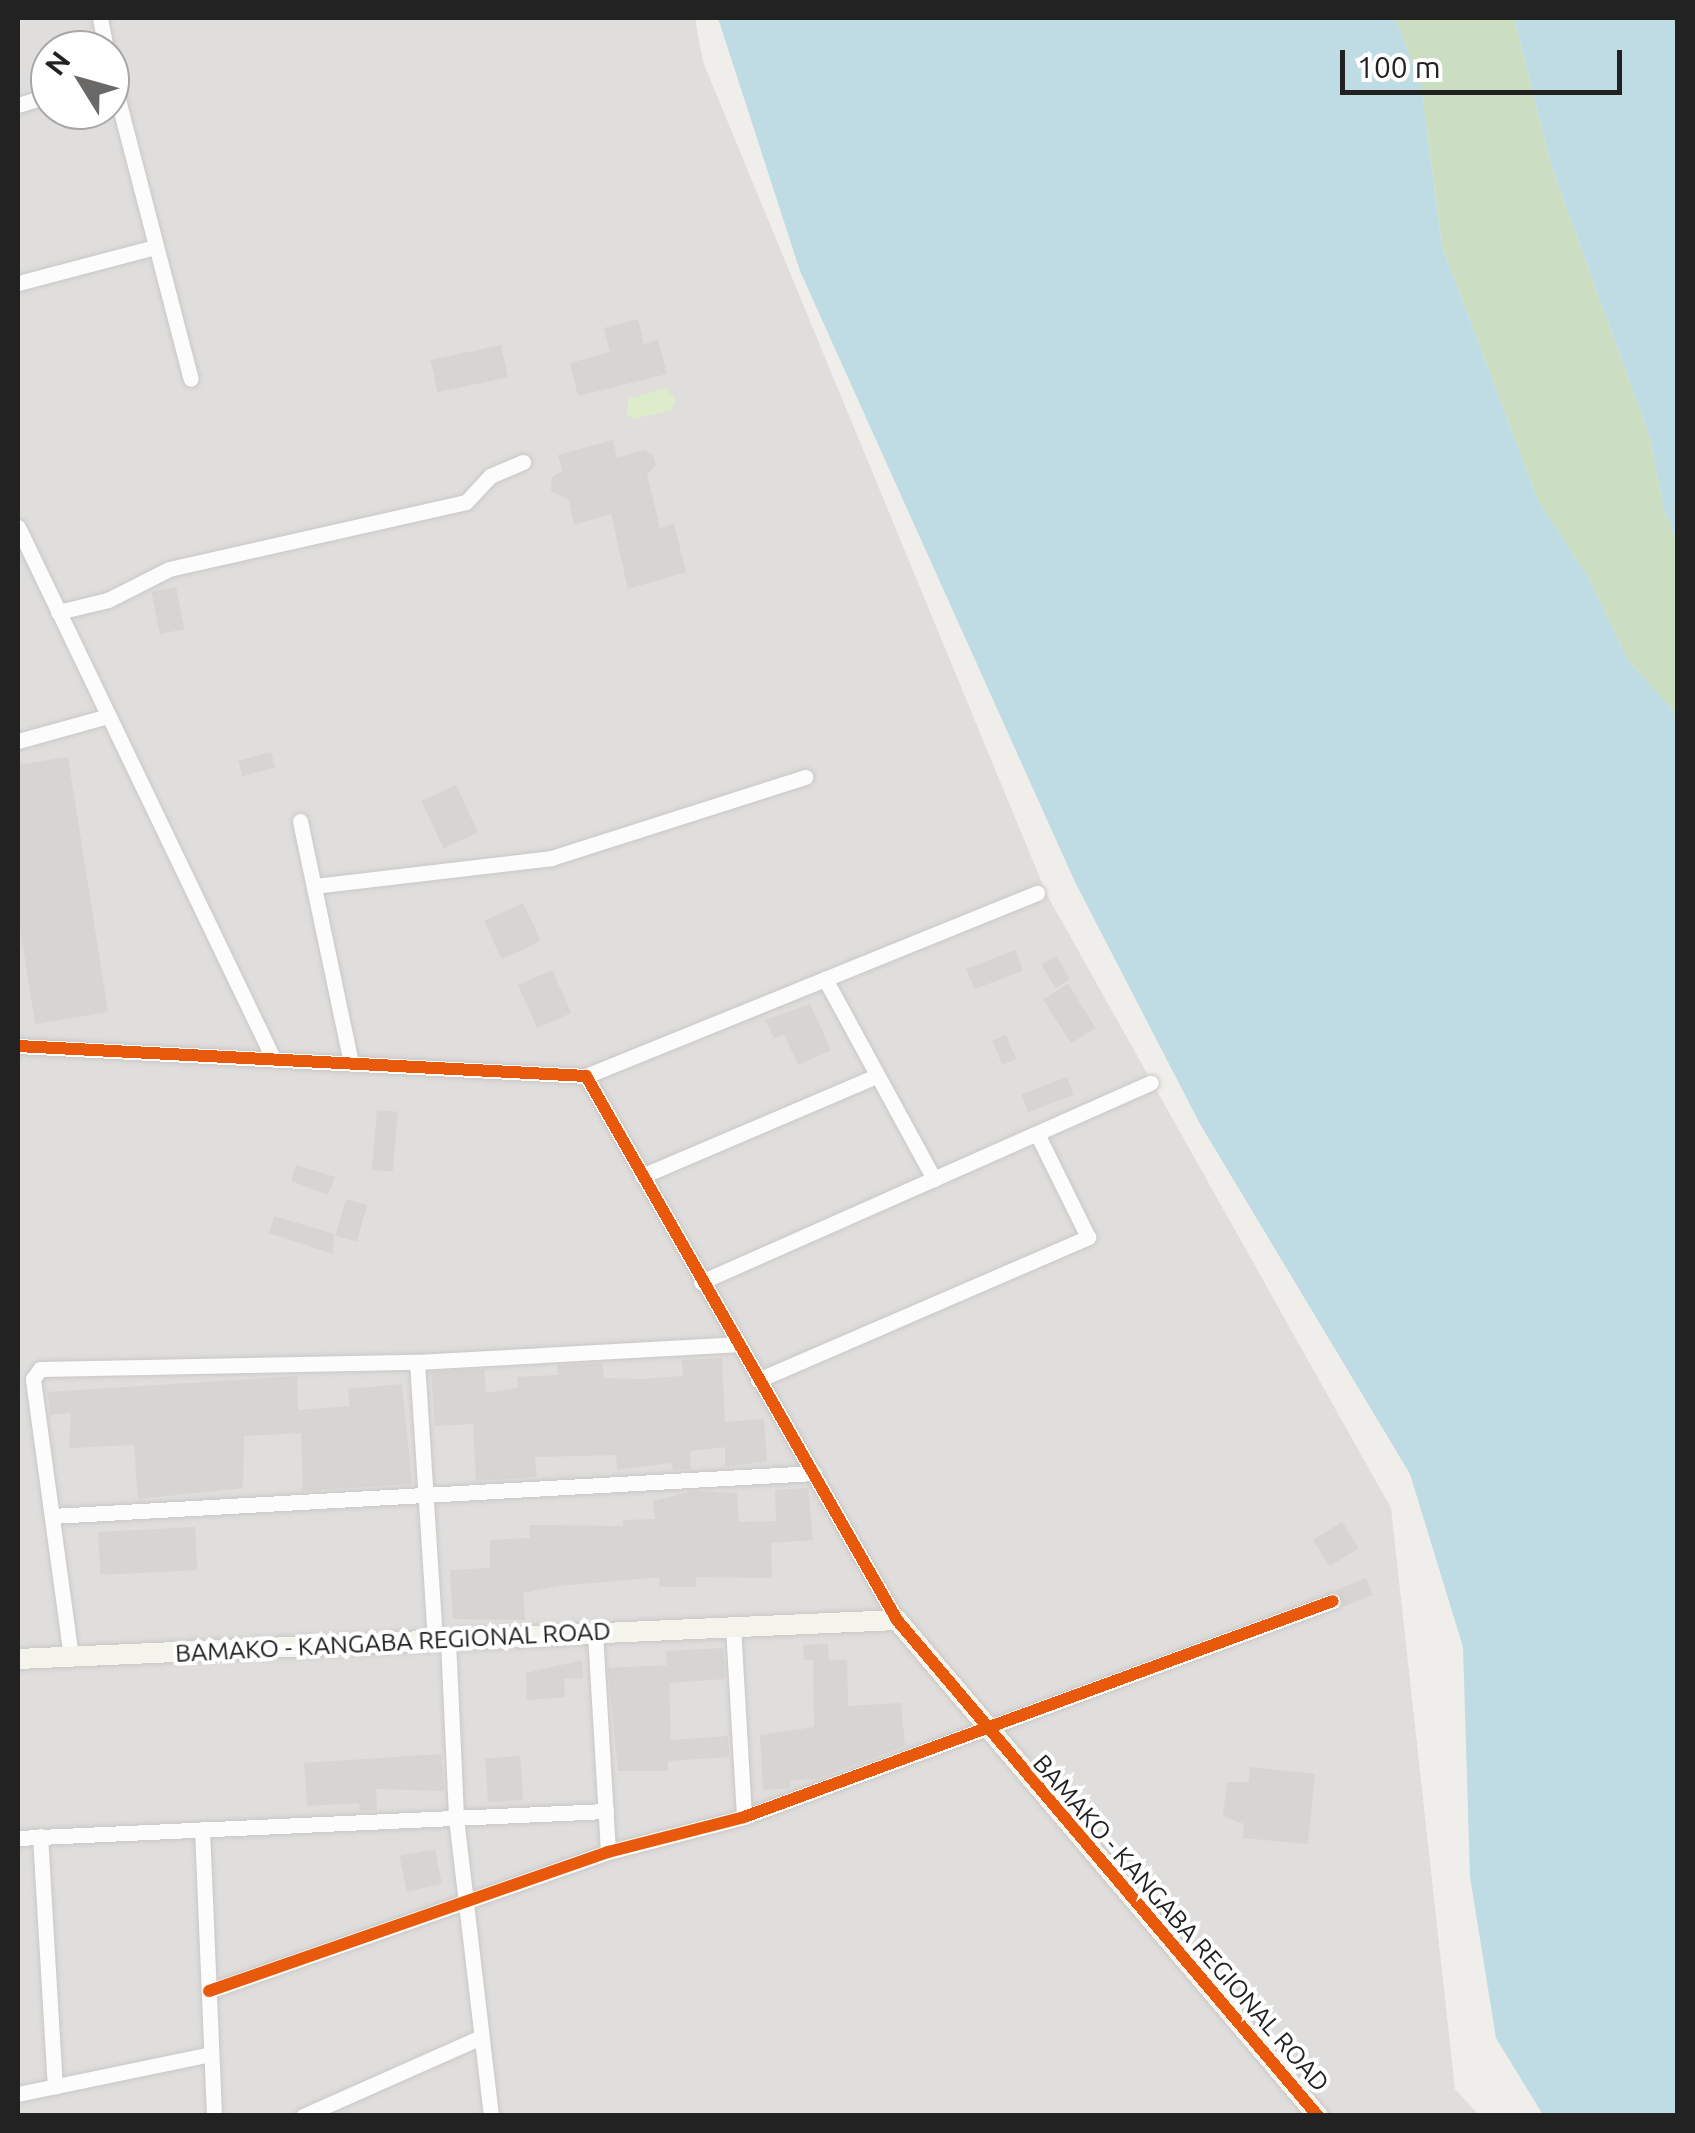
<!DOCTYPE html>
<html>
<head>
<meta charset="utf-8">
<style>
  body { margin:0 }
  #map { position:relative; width:1695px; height:2133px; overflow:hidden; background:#f0eeeb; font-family:Ubuntu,sans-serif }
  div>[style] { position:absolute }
  .residential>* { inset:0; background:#dfdedc }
  .grass>* { inset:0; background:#ddeccb }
  .forest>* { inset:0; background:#cbdec1 }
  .water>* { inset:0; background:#bfdbe3 }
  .building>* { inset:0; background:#d7d4d2; transform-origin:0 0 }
  .roads { filter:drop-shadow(0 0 2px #c9c8c7) drop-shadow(0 0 2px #c9c8c7) }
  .street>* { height:15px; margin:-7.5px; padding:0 7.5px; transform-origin:7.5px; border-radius:7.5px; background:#fdfcfc }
  .secondary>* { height:20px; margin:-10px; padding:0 10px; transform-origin:10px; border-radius:10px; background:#f4f4ed }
  .cycleway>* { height:12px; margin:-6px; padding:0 6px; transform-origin:6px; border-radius:6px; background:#e8590c }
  span { translate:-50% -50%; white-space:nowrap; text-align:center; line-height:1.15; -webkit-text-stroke:8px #fff; paint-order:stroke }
  .street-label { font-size:25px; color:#222 }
  .frame { position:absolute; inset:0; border:20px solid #222; pointer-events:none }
  .north { position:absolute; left:30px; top:30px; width:100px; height:100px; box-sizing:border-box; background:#fff; border:2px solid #a7a7a7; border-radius:50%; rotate:307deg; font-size:28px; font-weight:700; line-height:40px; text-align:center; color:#222 }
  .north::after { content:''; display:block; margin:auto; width:35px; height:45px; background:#6a6968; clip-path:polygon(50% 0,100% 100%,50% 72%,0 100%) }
  .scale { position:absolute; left:1340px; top:50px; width:282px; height:45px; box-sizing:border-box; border:5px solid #222; border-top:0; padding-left:12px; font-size:30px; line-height:35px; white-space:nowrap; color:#222; -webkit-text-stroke:8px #fff; paint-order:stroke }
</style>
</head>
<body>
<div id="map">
  <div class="residential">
    <i style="clip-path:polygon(evenodd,18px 18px,695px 18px,703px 62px,1047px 895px,1391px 1508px,1455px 2089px,1479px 2115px,18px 2115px,18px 18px,50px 50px,110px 50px,110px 110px,50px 110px,50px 50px)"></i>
  </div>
  <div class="grass">
    <i style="clip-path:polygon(666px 388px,675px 399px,672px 410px,633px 419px,627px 414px,628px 399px)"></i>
  </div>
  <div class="forest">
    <i style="clip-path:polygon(1395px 18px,1514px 18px,1552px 168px,1650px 438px,1664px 510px,1677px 541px,1677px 715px,1628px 660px,1588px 577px,1538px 500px,1442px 246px,1421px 85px)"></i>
  </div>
  <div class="water">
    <i style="clip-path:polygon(718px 18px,1395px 18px,1421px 85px,1442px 246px,1538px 500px,1588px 577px,1628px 660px,1677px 715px,1677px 2115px,1543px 2115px,1496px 2038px,1470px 1877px,1463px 1647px,1410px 1474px,1200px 1124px,1075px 882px,800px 271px)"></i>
    <i style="clip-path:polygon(1514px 18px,1677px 18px,1677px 541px,1664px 510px,1650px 438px,1552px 168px)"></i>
  </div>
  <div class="building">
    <i style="clip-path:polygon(638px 319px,644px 344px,658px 340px,667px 374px,578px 396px,570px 363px,610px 352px,604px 328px)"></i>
    <i style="left:501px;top:345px;width:33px;height:72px;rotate:78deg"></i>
    <i style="clip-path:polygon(613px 440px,617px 458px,644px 450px,653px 455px,656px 465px,647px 475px,660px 528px,674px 524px,686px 572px,628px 589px,611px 514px,574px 525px,569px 500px,551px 491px,552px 477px,562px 471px,558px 455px)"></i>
    <i style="left:176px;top:587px;width:43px;height:25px;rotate:79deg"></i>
    <i style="left:271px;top:752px;width:16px;height:34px;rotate:75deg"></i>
    <i style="clip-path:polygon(68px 757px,108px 1012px,35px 1024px,18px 914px,18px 765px)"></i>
    <i style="left:456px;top:785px;width:52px;height:38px;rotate:65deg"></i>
    <i style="left:523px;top:903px;width:42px;height:43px;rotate:65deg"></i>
    <i style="left:1015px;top:950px;width:22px;height:52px;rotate:69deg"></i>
    <i style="left:1056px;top:956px;width:27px;height:17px;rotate:59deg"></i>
    <i style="left:552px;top:970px;width:47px;height:37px;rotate:66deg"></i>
    <i style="left:1068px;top:984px;width:52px;height:29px;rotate:58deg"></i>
    <i style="clip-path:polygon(810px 1004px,831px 1050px,798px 1065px,784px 1034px,774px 1038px,765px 1020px)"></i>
    <i style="left:1006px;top:1035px;width:26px;height:15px;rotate:67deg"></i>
    <i style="left:1067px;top:1077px;width:19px;height:49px;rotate:69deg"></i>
    <i style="left:377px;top:1110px;width:21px;height:60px;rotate:5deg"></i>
    <i style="clip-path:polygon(296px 1165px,335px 1177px,328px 1195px,291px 1181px)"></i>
    <i style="left:346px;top:1199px;width:22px;height:38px;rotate:16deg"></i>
    <i style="clip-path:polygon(274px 1216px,334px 1234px,333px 1254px,269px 1233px)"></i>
    <i style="clip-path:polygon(722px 1358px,725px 1422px,764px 1419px,767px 1461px,725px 1467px,725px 1447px,690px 1451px,691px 1469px,673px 1470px,672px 1463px,617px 1470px,616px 1455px,535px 1457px,537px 1477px,476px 1481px,473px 1424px,435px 1426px,431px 1372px,484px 1369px,486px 1393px,518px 1388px,517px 1377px,558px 1375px,557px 1365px,602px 1363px,604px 1378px,641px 1379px,683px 1376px,682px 1360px)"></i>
    <i style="clip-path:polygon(297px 1376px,298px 1410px,350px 1406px,348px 1389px,402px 1384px,412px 1484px,303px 1491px,301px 1433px,244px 1436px,243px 1488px,138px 1499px,134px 1445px,69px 1448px,71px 1413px,50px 1415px,48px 1392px)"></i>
    <i style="clip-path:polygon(808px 1488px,813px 1540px,771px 1543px,772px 1578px,696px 1577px,696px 1587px,659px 1587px,660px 1577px,559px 1586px,523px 1593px,525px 1620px,453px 1619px,450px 1570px,490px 1568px,490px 1540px,530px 1538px,529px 1525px,623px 1526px,623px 1520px,655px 1519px,653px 1501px,693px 1491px,737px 1493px,739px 1522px,776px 1521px,775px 1490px)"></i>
    <i style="left:1342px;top:1522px;width:31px;height:34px;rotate:58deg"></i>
    <i style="left:195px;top:1527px;width:43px;height:97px;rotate:87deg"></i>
    <i style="left:1366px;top:1578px;width:18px;height:32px;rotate:68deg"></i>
    <i style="clip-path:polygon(828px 1644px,829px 1660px,847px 1660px,848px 1706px,901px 1703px,905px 1746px,816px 1779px,791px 1780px,790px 1788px,763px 1790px,760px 1735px,814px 1727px,813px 1660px,804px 1660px,803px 1645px)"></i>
    <i style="clip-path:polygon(723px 1648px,725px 1679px,669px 1683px,671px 1740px,728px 1736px,729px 1757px,668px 1761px,668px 1771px,618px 1771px,608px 1668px,667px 1665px,666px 1651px)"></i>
    <i style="clip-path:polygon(582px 1660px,583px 1678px,564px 1679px,565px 1697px,527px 1700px,526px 1673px)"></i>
    <i style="clip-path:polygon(441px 1754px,444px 1791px,376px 1789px,377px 1810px,360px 1811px,359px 1803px,307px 1806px,304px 1763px)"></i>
    <i style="left:520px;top:1756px;width:44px;height:35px;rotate:86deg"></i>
    <i style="clip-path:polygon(1250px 1767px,1315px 1774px,1308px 1844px,1243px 1838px,1244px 1824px,1223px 1816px,1227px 1782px,1249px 1782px)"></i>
    <i style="left:435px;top:1849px;width:36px;height:36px;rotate:79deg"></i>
  </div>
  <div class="roads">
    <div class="street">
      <i style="left:100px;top:18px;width:33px;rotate:79deg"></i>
      <i style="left:110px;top:69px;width:320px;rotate:75.4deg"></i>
      <i style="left:18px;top:105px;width:34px;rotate:-17deg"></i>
      <i style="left:18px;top:283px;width:142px;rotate:-14.7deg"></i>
      <i style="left:18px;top:527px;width:591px;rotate:64.35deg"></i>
      <i style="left:58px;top:612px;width:51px;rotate:-13.5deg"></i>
      <i style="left:108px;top:600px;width:68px;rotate:-26.9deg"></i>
      <i style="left:169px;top:569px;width:304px;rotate:-12.7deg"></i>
      <i style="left:466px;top:502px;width:35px;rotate:-47deg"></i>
      <i style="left:490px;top:476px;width:36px;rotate:-23deg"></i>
      <i style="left:18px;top:741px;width:93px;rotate:-15.5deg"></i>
      <i style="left:300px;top:821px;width:248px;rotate:78.1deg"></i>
      <i style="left:314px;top:886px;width:239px;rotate:-6.7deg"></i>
      <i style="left:551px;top:858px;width:267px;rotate:-17.7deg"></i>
      <i style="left:825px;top:979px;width:228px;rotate:61.4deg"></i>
      <i style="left:18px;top:1046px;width:569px;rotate:3.02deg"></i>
      <i style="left:586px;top:1076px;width:627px;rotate:60.24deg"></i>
      <i style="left:586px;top:1076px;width:487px;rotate:-22.1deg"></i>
      <i style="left:642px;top:1176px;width:255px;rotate:-23.1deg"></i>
      <i style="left:701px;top:1282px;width:492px;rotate:-23.9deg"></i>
      <i style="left:417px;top:1362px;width:279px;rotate:86.3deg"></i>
      <i style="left:758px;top:1380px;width:360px;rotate:-23.4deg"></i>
      <i style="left:1088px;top:1237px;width:115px;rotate:-116.3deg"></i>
      <i style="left:52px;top:1516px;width:763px;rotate:-3.23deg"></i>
      <i style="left:733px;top:1626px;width:191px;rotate:86.7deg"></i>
      <i style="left:595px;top:1633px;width:219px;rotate:86.6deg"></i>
      <i style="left:448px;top:1640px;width:178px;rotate:87.4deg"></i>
      <i style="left:456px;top:1818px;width:300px;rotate:83.3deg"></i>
      <i style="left:71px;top:1657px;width:281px;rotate:-97.8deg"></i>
      <i style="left:33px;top:1379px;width:12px;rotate:-55deg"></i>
      <i style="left:40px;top:1369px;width:377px;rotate:-1.1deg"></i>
      <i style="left:417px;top:1362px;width:320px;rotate:-3.2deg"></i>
      <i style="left:202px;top:1829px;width:287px;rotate:87.6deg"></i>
      <i style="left:40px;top:1836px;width:251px;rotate:86.6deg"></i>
      <i style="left:18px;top:1838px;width:589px;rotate:-2.63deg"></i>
      <i style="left:209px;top:1991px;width:423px;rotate:-19.2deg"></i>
      <i style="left:608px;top:1852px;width:140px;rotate:-14.4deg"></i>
      <i style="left:744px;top:1817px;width:627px;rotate:-20.14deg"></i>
      <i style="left:18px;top:2094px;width:197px;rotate:-11.7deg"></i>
      <i style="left:303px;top:2116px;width:195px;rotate:-23.9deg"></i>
    </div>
    <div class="secondary">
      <i style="left:18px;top:1659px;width:880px;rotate:-2.54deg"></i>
      <i style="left:897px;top:1620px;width:651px;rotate:49.68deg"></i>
    </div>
  </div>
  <div class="cycleway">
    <i style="left:18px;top:1046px;width:569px;rotate:3.02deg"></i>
    <i style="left:586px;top:1076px;width:627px;rotate:60.24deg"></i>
    <i style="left:897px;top:1620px;width:651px;rotate:49.68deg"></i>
    <i style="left:209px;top:1991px;width:423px;rotate:-19.2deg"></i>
    <i style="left:608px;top:1852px;width:140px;rotate:-14.4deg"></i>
    <i style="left:744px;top:1817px;width:627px;rotate:-20.14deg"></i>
  </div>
  <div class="street-label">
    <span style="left:393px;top:1642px;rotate:-3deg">BAMAKO - KANGABA REGIONAL ROAD</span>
    <span style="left:1181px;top:1923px;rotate:49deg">BAMAKO - KANGABA REGIONAL ROAD</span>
  </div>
  <div class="frame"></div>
  <div class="north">N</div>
  <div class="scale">100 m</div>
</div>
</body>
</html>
